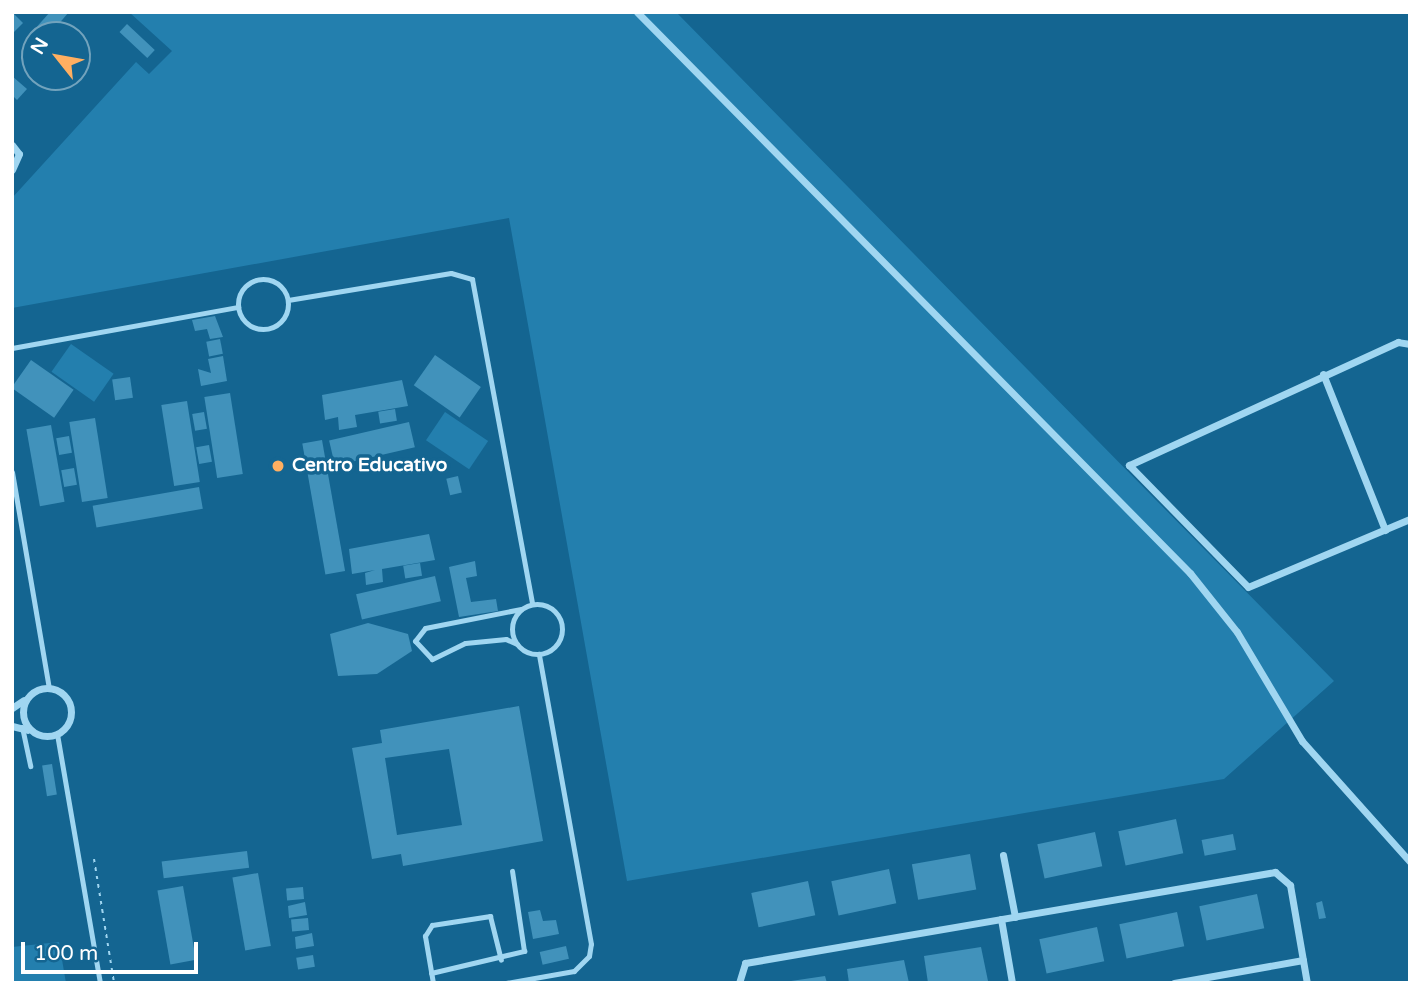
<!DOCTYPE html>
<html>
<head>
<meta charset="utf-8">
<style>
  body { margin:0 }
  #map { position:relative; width:1422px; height:995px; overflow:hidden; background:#146591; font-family:"Varela Round",sans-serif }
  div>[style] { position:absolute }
  .green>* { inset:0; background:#237fae; transform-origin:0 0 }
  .building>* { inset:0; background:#4192bb; transform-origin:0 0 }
  .path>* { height:2px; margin-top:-1px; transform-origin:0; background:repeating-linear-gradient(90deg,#a0d6f1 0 3.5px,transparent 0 8.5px) }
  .service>* { height:5px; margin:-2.5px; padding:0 2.5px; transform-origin:2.5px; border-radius:2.5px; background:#a0d6f1 }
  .service>.ring { margin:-2.5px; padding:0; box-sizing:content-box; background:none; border:5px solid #a0d6f1; border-radius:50% }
  .minor>* { height:7px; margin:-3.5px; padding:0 3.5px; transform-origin:3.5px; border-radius:3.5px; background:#a0d6f1 }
  .minor>.ring { margin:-3.5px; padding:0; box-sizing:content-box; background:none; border:7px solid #a0d6f1; border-radius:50% }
  .dots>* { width:19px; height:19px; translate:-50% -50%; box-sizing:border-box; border:4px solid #146591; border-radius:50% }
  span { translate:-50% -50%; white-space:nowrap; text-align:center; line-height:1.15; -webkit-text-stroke:7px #146591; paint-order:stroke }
  .poi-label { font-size:19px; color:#fff; font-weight:700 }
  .left { translate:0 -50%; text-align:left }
  .frame { position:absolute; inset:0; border:14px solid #fff; pointer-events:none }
  .north { position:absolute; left:21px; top:21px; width:70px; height:70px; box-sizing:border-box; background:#146591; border:2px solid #72a3bd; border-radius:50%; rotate:301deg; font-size:19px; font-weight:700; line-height:28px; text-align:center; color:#fff }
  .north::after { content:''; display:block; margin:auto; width:24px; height:32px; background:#ffaf61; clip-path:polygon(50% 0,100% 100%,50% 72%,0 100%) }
  .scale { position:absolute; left:21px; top:942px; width:177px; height:32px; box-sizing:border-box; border:4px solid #fff; border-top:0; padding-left:9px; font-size:21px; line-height:24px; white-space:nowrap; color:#fff; -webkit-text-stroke:5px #146591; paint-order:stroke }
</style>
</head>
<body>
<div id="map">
  <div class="green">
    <i style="clip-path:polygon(129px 12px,676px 12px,1334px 681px,1224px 779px,627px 881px,509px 218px,12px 308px,12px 198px,136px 62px,149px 74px,172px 51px)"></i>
    <i style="left:71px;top:344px;width:52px;height:34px;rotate:35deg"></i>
    <i style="left:445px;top:412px;width:52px;height:34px;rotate:34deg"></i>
    <i style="clip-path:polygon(59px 942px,66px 983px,12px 983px,12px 947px)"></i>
  </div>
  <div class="building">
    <i style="clip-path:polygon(12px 12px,23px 23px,12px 34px)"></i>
    <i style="clip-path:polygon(50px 12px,69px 12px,49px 35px,39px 35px,34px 30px)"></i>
    <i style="left:127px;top:24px;width:38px;height:11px;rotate:43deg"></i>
    <i style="clip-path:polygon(12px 76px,27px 89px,17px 100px,12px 95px)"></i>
    <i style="clip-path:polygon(215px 316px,223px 337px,210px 339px,207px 329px,195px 331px,192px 320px)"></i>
    <i style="left:220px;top:339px;width:15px;height:14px;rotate:79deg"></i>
    <i style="left:435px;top:355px;width:56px;height:37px;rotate:35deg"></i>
    <i style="clip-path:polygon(223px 356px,227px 381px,201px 386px,198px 369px,211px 373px,208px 359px)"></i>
    <i style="left:31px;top:360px;width:52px;height:34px;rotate:35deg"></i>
    <i style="left:130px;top:377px;width:21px;height:18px;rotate:82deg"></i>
    <i style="clip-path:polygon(402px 380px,408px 406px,355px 415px,357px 427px,339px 430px,338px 417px,325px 420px,322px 395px)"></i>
    <i style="left:230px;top:393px;width:82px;height:26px;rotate:81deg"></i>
    <i style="left:187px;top:401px;width:82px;height:26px;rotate:81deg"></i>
    <i style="left:395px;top:409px;width:12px;height:17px;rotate:81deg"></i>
    <i style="left:204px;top:412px;width:17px;height:12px;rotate:80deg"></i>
    <i style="left:95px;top:418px;width:81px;height:26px;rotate:81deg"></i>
    <i style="left:409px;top:422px;width:26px;height:82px;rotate:77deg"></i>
    <i style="left:51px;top:425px;width:78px;height:25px;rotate:80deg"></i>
    <i style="left:69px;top:436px;width:17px;height:13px;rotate:80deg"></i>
    <i style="left:322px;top:440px;width:133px;height:20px;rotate:80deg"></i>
    <i style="left:209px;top:445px;width:17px;height:13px;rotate:80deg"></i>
    <i style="left:74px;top:468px;width:17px;height:13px;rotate:80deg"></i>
    <i style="left:458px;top:476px;width:17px;height:12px;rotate:77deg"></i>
    <i style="left:199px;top:487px;width:22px;height:108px;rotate:80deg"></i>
    <i style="clip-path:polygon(429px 534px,435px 560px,382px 569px,383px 582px,366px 585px,365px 573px,375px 570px,352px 574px,349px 549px)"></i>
    <i style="clip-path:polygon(475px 561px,477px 576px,466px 578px,471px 602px,496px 599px,498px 611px,459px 617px,449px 567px)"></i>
    <i style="left:420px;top:563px;width:13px;height:17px;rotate:81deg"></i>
    <i style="left:435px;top:576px;width:26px;height:81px;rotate:77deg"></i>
    <i style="clip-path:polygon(368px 623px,408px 634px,412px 651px,377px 674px,338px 676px,330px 634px)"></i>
    <i style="clip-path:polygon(evenodd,519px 706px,543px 841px,403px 866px,401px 854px,372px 859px,352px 748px,382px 743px,380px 730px,519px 706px,449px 749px,462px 825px,397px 835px,385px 758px,449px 749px)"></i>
    <i style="left:52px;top:764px;width:31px;height:10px;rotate:81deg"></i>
    <i style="left:1176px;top:819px;width:35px;height:59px;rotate:78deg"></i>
    <i style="left:1095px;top:832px;width:35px;height:59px;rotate:78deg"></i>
    <i style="left:1233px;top:834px;width:16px;height:32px;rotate:79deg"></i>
    <i style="left:247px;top:851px;width:17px;height:86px;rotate:83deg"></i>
    <i style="left:970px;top:854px;width:36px;height:59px;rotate:80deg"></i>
    <i style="left:889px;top:869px;width:35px;height:59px;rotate:78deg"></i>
    <i style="left:258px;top:873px;width:74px;height:26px;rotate:80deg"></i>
    <i style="left:808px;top:881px;width:35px;height:58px;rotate:78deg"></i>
    <i style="left:183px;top:886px;width:75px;height:26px;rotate:80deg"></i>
    <i style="left:303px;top:887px;width:12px;height:17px;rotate:85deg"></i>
    <i style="left:1257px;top:894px;width:35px;height:59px;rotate:78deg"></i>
    <i style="clip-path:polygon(1322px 901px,1326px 918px,1319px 919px,1316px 903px)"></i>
    <i style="clip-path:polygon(305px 902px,307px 915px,289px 918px,288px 906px)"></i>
    <i style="clip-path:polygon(540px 910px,543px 921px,556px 920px,559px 934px,533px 939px,528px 912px)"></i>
    <i style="left:1177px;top:912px;width:35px;height:59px;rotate:78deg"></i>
    <i style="left:308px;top:918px;width:12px;height:17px;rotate:85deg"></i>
    <i style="left:1097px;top:927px;width:35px;height:59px;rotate:78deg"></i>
    <i style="clip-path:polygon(312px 933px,314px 946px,296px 949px,295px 937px)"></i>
    <i style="left:566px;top:946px;width:13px;height:27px;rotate:77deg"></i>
    <i style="clip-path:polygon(981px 947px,988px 981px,928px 983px,924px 956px)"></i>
    <i style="left:313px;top:955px;width:12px;height:17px;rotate:81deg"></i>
    <i style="clip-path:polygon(904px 960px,909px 983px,849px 983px,847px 969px)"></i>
    <i style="clip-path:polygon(825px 976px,827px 983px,792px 983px,791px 981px)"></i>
  </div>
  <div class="path">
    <i style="left:94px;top:859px;width:126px;rotate:80.8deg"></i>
  </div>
  <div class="service">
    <i class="ring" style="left:238px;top:279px;width:45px;height:45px"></i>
    <i style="left:288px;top:300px;width:165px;rotate:-9.4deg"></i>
    <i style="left:451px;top:273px;width:22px;rotate:16deg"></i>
    <i style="left:472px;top:279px;width:330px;rotate:79.5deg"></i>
    <i style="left:12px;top:348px;width:230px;rotate:-10.3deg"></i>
    <i style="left:12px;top:472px;width:219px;rotate:80.3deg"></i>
    <i class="ring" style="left:512px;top:604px;width:45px;height:45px"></i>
    <i style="left:517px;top:644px;width:12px;rotate:-156deg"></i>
    <i style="left:506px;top:639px;width:41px;rotate:174.4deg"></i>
    <i style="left:465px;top:643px;width:37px;rotate:154deg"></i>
    <i style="left:432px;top:659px;width:25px;rotate:-133deg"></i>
    <i style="left:415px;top:641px;width:16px;rotate:-52deg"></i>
    <i style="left:425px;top:628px;width:98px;rotate:-11.2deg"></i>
    <i style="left:22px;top:727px;width:40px;rotate:78deg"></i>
    <i style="left:57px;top:734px;width:253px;rotate:80.2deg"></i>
    <i style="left:431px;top:973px;width:96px;rotate:-13.3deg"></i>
    <i style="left:524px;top:951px;width:81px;rotate:-98.5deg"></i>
    <i style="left:433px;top:983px;width:48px;rotate:-99.7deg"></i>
    <i style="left:425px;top:936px;width:13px;rotate:-58deg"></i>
    <i style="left:432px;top:925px;width:59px;rotate:-8.8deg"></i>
    <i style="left:490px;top:916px;width:45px;rotate:76deg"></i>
    <i style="left:506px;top:983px;width:69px;rotate:-10deg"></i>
    <i style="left:574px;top:971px;width:21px;rotate:-45deg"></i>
    <i style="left:589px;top:956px;width:12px;rotate:-81deg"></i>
    <i style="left:591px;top:944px;width:295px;rotate:-100.2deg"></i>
  </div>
  <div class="minor">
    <i style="left:637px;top:12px;width:788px;rotate:45.41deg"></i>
    <i style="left:1190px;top:573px;width:75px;rotate:51.5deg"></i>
    <i style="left:1237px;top:632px;width:127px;rotate:59.2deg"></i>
    <i style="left:1302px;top:741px;width:162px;rotate:48.2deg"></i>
    <i style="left:12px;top:145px;width:11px;rotate:52deg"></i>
    <i style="left:19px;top:154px;width:17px;rotate:114deg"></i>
    <i style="left:1410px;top:344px;width:12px;rotate:-171deg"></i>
    <i style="left:1398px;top:342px;width:296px;rotate:155.4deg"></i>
    <i style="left:1129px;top:465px;width:170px;rotate:45.7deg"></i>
    <i style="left:1248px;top:587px;width:176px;rotate:-22.8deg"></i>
    <i style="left:1323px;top:374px;width:168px;rotate:68.3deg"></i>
    <i class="ring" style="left:23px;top:688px;width:41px;height:41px"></i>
    <i style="left:12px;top:708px;width:14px;rotate:-34deg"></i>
    <i style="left:12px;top:726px;width:16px;rotate:14deg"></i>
    <i style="left:1003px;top:855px;width:63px;rotate:79deg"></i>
    <i style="left:1001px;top:919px;width:65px;rotate:80.2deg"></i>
    <i style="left:739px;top:983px;width:21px;rotate:-73deg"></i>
    <i style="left:745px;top:963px;width:538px;rotate:-9.74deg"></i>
    <i style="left:1275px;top:872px;width:20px;rotate:41deg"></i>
    <i style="left:1290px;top:885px;width:99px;rotate:80.2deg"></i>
    <i style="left:1174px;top:983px;width:131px;rotate:-10.1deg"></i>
  </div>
  <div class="dots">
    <i style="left:278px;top:466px;background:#ffaf61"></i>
  </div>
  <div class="poi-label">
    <span class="left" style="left:292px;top:466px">Centro Educativo</span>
  </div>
  <div class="frame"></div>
  <div class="north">N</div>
  <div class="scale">100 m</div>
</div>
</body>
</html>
